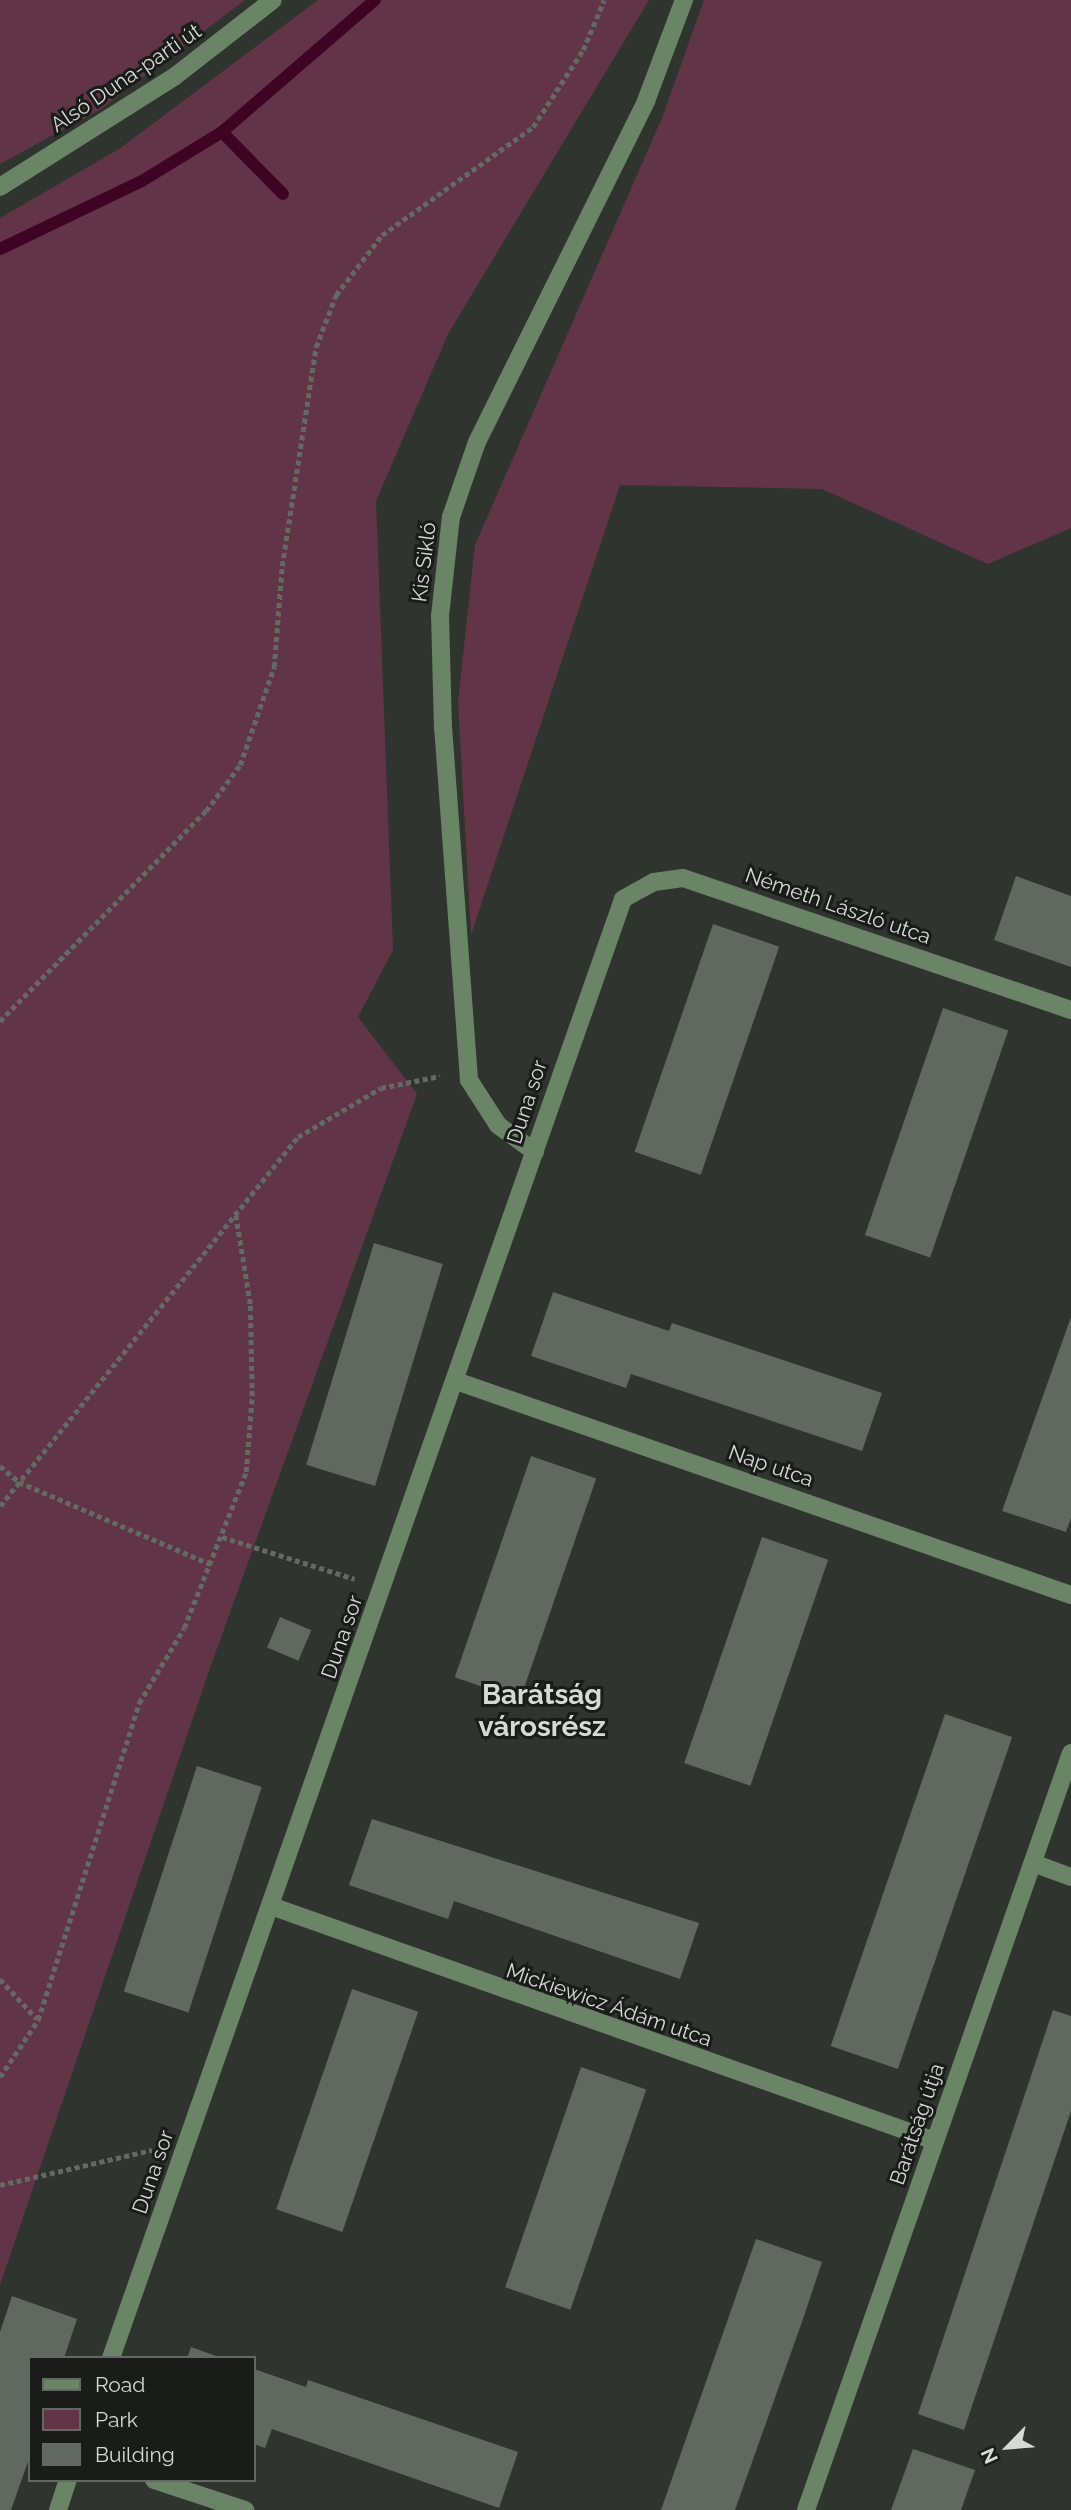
<!DOCTYPE html>
<html>
<head>
<meta charset="utf-8">
<style>
  body { margin:0 }
  #map { position:relative; width:1071px; height:2510px; overflow:hidden; background:#2f352e; font-family:Raleway,sans-serif }
  div>[style] { position:absolute }
  .green>* { inset:0; background:#623448 }
  .stream>* { height:12px; margin:-6px; padding:0 6px; transform-origin:6px; border-radius:6px; background:#3f0323 }
  .building>* { inset:0; background:#616860; transform-origin:0 0 }
  .path>* { height:4.5px; margin-top:-2.25px; transform-origin:0; background:repeating-linear-gradient(90deg,#646963 0 5px,transparent 0 8.5px) }
  .minor>* { height:18px; margin:-9px; padding:0 9px; transform-origin:9px; border-radius:9px; background:#6a8466 }
  span { translate:-50% -50%; white-space:nowrap; text-align:center; line-height:1.15; -webkit-text-stroke:6px #191c18; paint-order:stroke }
  .street-label { font-size:21px; color:#d5dad5 }
  .district-label { font-size:28px; color:#d5dad5; font-weight:700 }
  .legend { position:absolute; left:28px; top:2356px; width:228px; height:126px; box-sizing:border-box; background:#191c18; border:2px solid #646864; margin:0; padding:9px 12px; list-style:none; font-size:21px; color:#d5dad5 }
  .legend li { display:flex; align-items:center; gap:14px; height:35px }
  .legend b { width:35px; border:2px solid #646864 }
  .north { position:absolute; left:973px; top:2412px; width:70px; height:70px; -webkit-text-stroke:5px #191c18; paint-order:stroke; rotate:245deg; font-size:19px; font-weight:700; line-height:28px; text-align:center; color:#d5dad5 }
  .north::after { content:''; display:block; margin:auto; width:24px; height:32px; background:#d5dad5; clip-path:polygon(50% 0,100% 100%,50% 72%,0 100%) }
</style>
</head>
<body>
<div id="map">
  <div class="green">
    <i style="clip-path:polygon(0 0,245px 0,101px 109px,0 164px)"></i>
    <i style="clip-path:polygon(318px 0,649px 0,448px 334px,376px 501px,393px 950px,358px 1017px,417px 1094px,210px 1668px,0 2285px,0 218px,119px 149px)"></i>
    <i style="clip-path:polygon(704px 0,1071px 0,1071px 528px,988px 564px,822px 489px,620px 485px,471px 935px,458px 702px,475px 545px,662px 118px)"></i>
  </div>
  <div class="stream">
    <i style="left:222px;top:132px;width:87px;rotate:45.5deg"></i>
    <i style="left:0;top:249px;width:157px;rotate:-25.6deg"></i>
    <i style="left:142px;top:181px;width:94px;rotate:-31.5deg"></i>
    <i style="left:222px;top:132px;width:202px;rotate:-40.8deg"></i>
  </div>
  <div class="building">
    <i style="clip-path:polygon(1016px 876px,1071px 896px,1071px 967px,994px 940px)"></i>
    <i style="left:713px;top:924px;width:70px;height:241px;rotate:19deg"></i>
    <i style="left:943px;top:1008px;width:69px;height:240px;rotate:19deg"></i>
    <i style="left:374px;top:1243px;width:72px;height:232px;rotate:17deg"></i>
    <i style="clip-path:polygon(553px 1292px,669px 1331px,672px 1323px,882px 1393px,862px 1451px,631px 1374px,626px 1388px,531px 1356px)"></i>
    <i style="clip-path:polygon(1071px 1317px,1071px 1518px,1066px 1532px,1002px 1511px)"></i>
    <i style="left:531px;top:1456px;width:69px;height:234px;rotate:19deg"></i>
    <i style="left:762px;top:1537px;width:70px;height:239px;rotate:19deg"></i>
    <i style="left:280px;top:1617px;width:34px;height:33px;rotate:23deg"></i>
    <i style="left:945px;top:1714px;width:71px;height:351px;rotate:19deg"></i>
    <i style="left:197px;top:1766px;width:68px;height:237px;rotate:18deg"></i>
    <i style="clip-path:polygon(372px 1819px,699px 1923px,680px 1979px,454px 1901px,448px 1919px,349px 1885px)"></i>
    <i style="left:352px;top:1989px;width:70px;height:233px;rotate:19deg"></i>
    <i style="clip-path:polygon(1053px 2010px,1071px 2016px,1071px 2111px,964px 2430px,918px 2414px)"></i>
    <i style="left:581px;top:2067px;width:69px;height:233px;rotate:19deg"></i>
    <i style="clip-path:polygon(756px 2239px,822px 2262px,803px 2319px,735px 2510px,661px 2510px)"></i>
    <i style="clip-path:polygon(12px 2296px,77px 2319px,64px 2358px,30px 2358px,30px 2456px,11px 2510px,0 2510px,0 2332px)"></i>
    <i style="clip-path:polygon(191px 2347px,219px 2357px,219px 2358px,187px 2358px)"></i>
    <i style="clip-path:polygon(254px 2369px,306px 2387px,308px 2380px,518px 2452px,499px 2508px,272px 2429px,265px 2448px,254px 2444px)"></i>
    <i style="clip-path:polygon(913px 2449px,975px 2470px,961px 2510px,891px 2510px)"></i>
  </div>
  <div class="path">
    <i style="left:0;top:1021px;width:294px;rotate:-45.6deg"></i>
    <i style="left:206px;top:811px;width:57px;rotate:-53.5deg"></i>
    <i style="left:240px;top:765px;width:104px;rotate:-70.9deg"></i>
    <i style="left:274px;top:667px;width:101px;rotate:-85.5deg"></i>
    <i style="left:282px;top:566px;width:222px;rotate:-81.2deg"></i>
    <i style="left:316px;top:347px;width:56px;rotate:-69deg"></i>
    <i style="left:336px;top:295px;width:76px;rotate:-52.5deg"></i>
    <i style="left:382px;top:235px;width:186px;rotate:-35.6deg"></i>
    <i style="left:533px;top:127px;width:92px;rotate:-57deg"></i>
    <i style="left:583px;top:50px;width:54px;rotate:-67.2deg"></i>
    <i style="left:0;top:1466px;width:25px;rotate:40deg"></i>
    <i style="left:19px;top:1482px;width:208px;rotate:23.2deg"></i>
    <i style="left:0;top:1506px;width:474px;rotate:-51.1deg"></i>
    <i style="left:298px;top:1137px;width:96px;rotate:-30.6deg"></i>
    <i style="left:381px;top:1088px;width:60px;rotate:-11.5deg"></i>
    <i style="left:222px;top:1537px;width:139px;rotate:17.5deg"></i>
    <i style="left:0;top:1979px;width:54px;rotate:47.2deg"></i>
    <i style="left:0;top:2077px;width:69px;rotate:-56.3deg"></i>
    <i style="left:38px;top:2020px;width:333px;rotate:-72.3deg"></i>
    <i style="left:139px;top:1703px;width:87px;rotate:-59deg"></i>
    <i style="left:184px;top:1628px;width:168px;rotate:-68.3deg"></i>
    <i style="left:246px;top:1472px;width:76px;rotate:-85.5deg"></i>
    <i style="left:252px;top:1396px;width:92px;rotate:-91.2deg"></i>
    <i style="left:250px;top:1304px;width:94px;rotate:-99.2deg"></i>
    <i style="left:0;top:2185px;width:156px;rotate:-13deg"></i>
  </div>
  <div class="minor">
    <i style="left:0;top:187px;width:206px;rotate:-32.3deg"></i>
    <i style="left:174px;top:77px;width:125px;rotate:-37.9deg"></i>
    <i style="left:535px;top:1152px;width:46px;rotate:-143.9deg"></i>
    <i style="left:498px;top:1125px;width:54px;rotate:-122.8deg"></i>
    <i style="left:469px;top:1080px;width:352px;rotate:-94.2deg"></i>
    <i style="left:443px;top:729px;width:113px;rotate:-91.5deg"></i>
    <i style="left:440px;top:616px;width:100px;rotate:-83.7deg"></i>
    <i style="left:451px;top:517px;width:79px;rotate:-70.9deg"></i>
    <i style="left:477px;top:442px;width:381px;rotate:-63.6deg"></i>
    <i style="left:646px;top:101px;width:108px;rotate:-69.4deg"></i>
    <i style="left:456px;top:1381px;width:651px;rotate:19.19deg"></i>
    <i style="left:1033px;top:1863px;width:40px;rotate:20.2deg"></i>
    <i style="left:271px;top:1906px;width:704px;rotate:19.49deg"></i>
    <i style="left:111px;top:2358px;width:1546px;rotate:-70.66deg"></i>
    <i style="left:623px;top:899px;width:35px;rotate:-29deg"></i>
    <i style="left:654px;top:882px;width:29px;rotate:-8deg"></i>
    <i style="left:683px;top:878px;width:410px;rotate:18.8deg"></i>
    <i style="left:154px;top:2480px;width:96px;rotate:18.2deg"></i>
    <i style="left:58px;top:2510px;width:32px;rotate:-72deg"></i>
    <i style="left:806px;top:2510px;width:802px;rotate:-70.71deg"></i>
  </div>
  <div class="street-label">
    <span style="left:126px;top:78px;rotate:-34deg">Alsó Duna-parti út</span>
    <span style="left:424px;top:562px;rotate:-83deg">Kis Sikló</span>
    <span style="left:838px;top:906px;rotate:19deg">Németh László utca</span>
    <span style="left:527px;top:1102px;rotate:-72deg">Duna sor</span>
    <span style="left:771px;top:1466px;rotate:19deg">Nap utca</span>
    <span style="left:342px;top:1637px;rotate:-71deg">Duna sor</span>
    <span style="left:609px;top:2005px;rotate:19deg">Mickiewicz Ádám utca</span>
    <span style="left:917px;top:2124px;rotate:-71deg">Barátság útja</span>
    <span style="left:153px;top:2172px;rotate:-71deg">Duna sor</span>
  </div>
  <div class="district-label">
    <span style="left:542px;top:1711px">Barátság<br>városrész</span>
  </div>
  <ul class="legend">
  <li><b style="height:9px;background:#6a8466"></b>Road</li>
  <li><b style="height:19px;background:#623448"></b>Park</li>
  <li><b style="height:19px;background:#616860"></b>Building</li>
  </ul>
  <div class="north">N</div>
</div>
</body>
</html>
